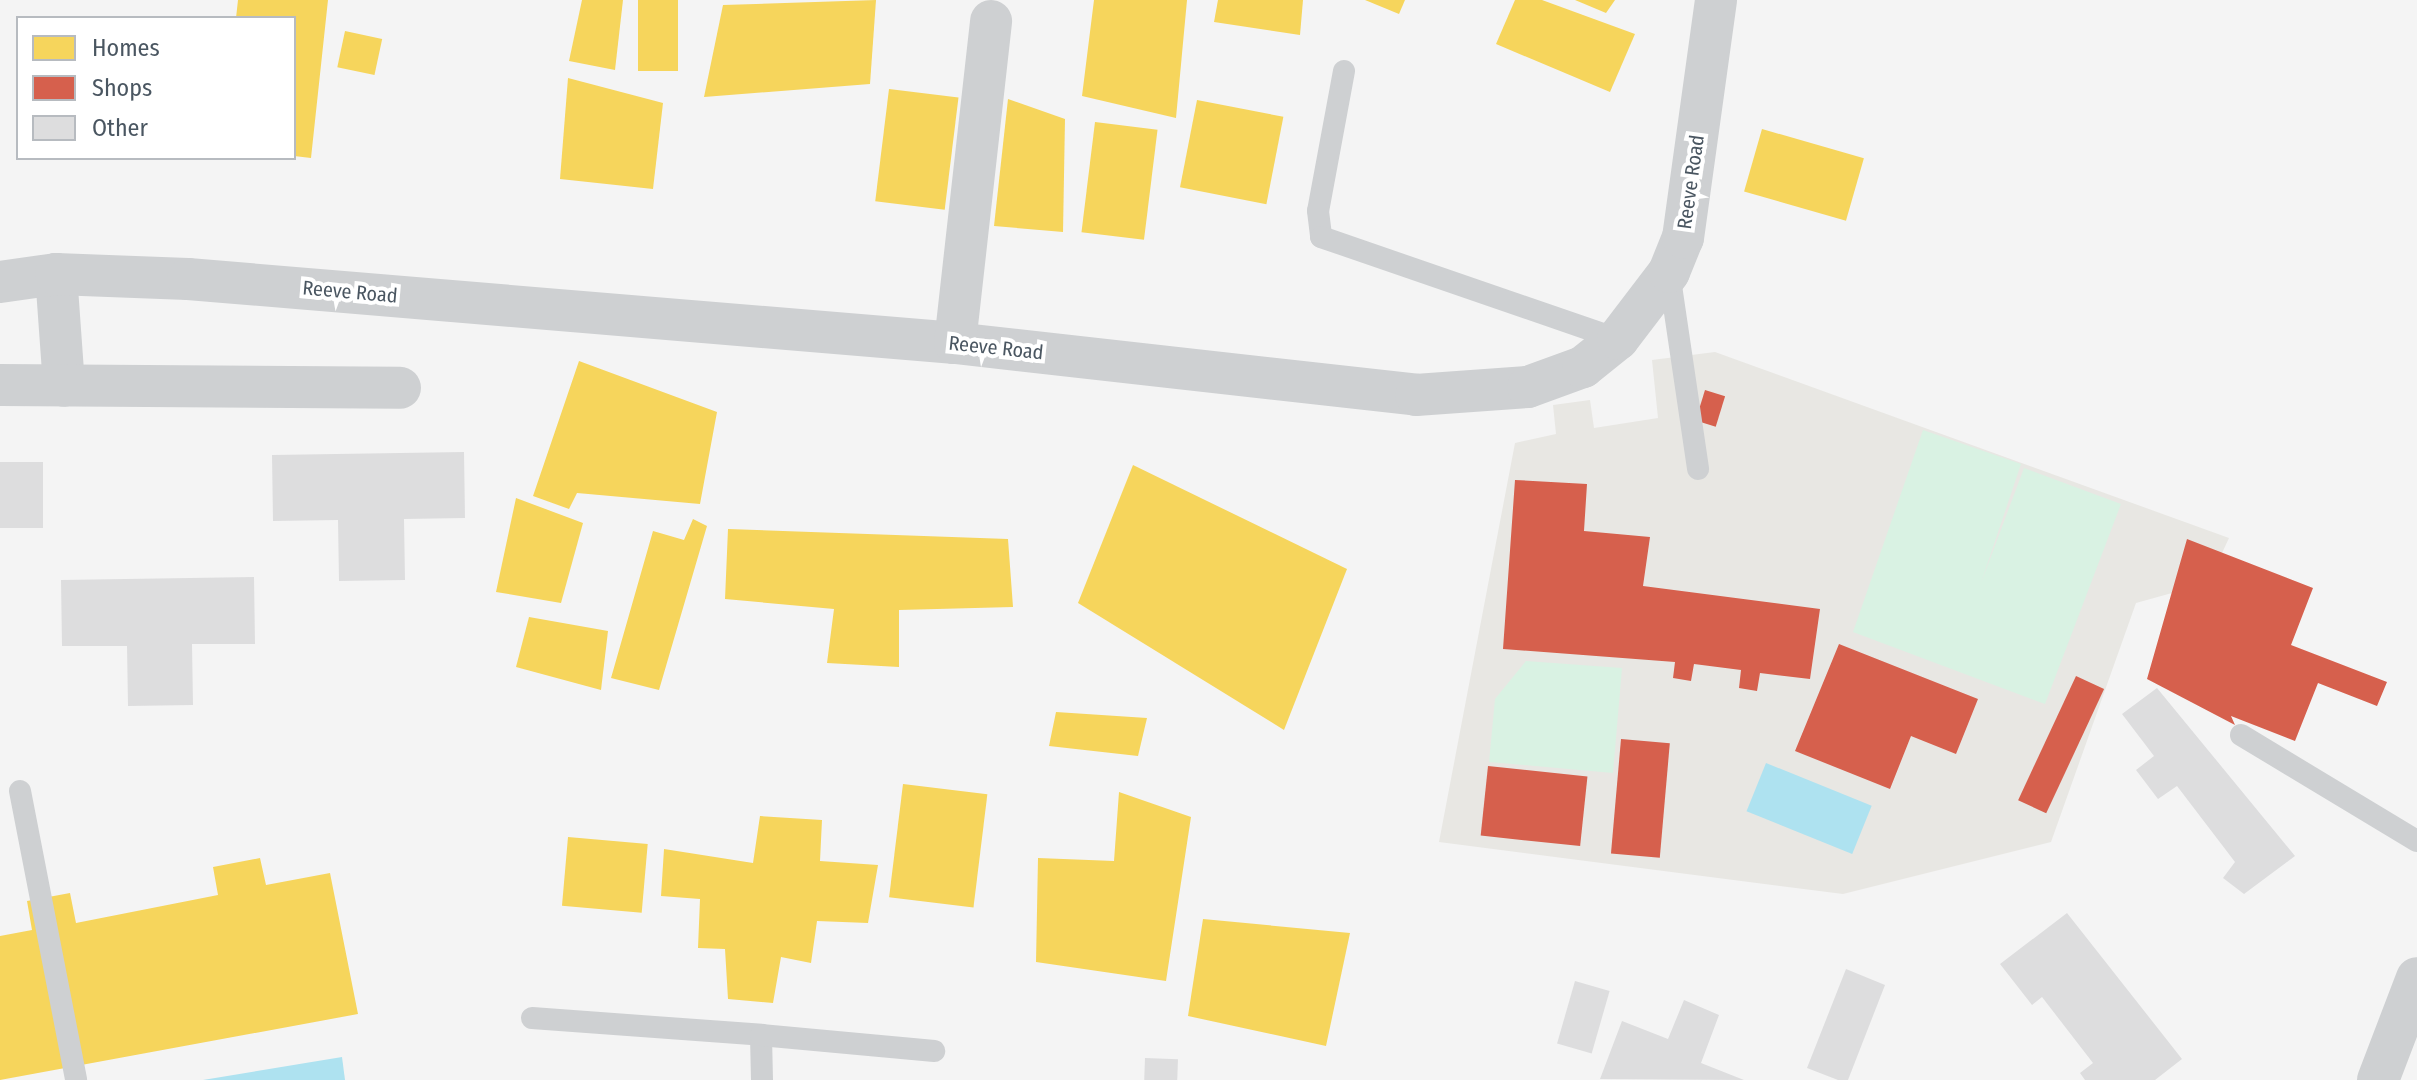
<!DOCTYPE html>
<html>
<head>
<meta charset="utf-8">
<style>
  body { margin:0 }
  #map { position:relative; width:2417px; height:1080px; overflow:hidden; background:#f4f4f4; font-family:"Fira Sans Condensed",sans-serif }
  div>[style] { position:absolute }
  .commercial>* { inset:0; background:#e8e7e3 }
  .green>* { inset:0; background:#d9f2e3 }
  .water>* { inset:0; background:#aee2f0; transform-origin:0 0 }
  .homes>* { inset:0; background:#f6d55c; transform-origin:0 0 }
  .shops>* { inset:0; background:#d6604d; transform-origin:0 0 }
  .building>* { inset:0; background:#ddddde; transform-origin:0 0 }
  .service>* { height:22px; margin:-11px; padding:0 11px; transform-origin:11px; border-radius:11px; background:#ced0d2 }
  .minor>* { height:42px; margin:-21px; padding:0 21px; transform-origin:21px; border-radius:21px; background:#ced0d2 }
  span { translate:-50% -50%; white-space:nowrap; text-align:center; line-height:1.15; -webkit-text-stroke:8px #fff; paint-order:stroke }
  .street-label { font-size:20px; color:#4a5661 }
  .legend { position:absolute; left:16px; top:16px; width:280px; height:144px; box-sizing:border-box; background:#fff; border:2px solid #b7bbc0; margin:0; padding:10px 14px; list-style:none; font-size:24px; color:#4a5661 }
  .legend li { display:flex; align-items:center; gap:16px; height:40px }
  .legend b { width:40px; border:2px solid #b7bbc0 }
</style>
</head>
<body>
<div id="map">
  <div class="commercial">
    <i style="clip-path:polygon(1715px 352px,2229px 538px,2208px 583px,2136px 603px,2051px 842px,1843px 894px,1439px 842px,1515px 443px,1556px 434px,1553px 405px,1590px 400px,1594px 428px,1658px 418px,1652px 360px)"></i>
  </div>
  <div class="green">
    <i style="clip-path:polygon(1923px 430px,2021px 464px,1981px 583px,2024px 468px,2121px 504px,2045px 704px,1853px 632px)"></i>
    <i style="clip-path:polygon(1526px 661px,1622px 668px,1613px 773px,1489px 762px,1495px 699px)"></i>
  </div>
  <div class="water">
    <i style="left:1766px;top:763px;width:114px;height:52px;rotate:22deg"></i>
    <i style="clip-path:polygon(342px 1057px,345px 1080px,203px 1080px)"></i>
  </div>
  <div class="homes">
    <i style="clip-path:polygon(238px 0,328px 0,311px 158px,294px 156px,294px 18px,236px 18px)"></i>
    <i style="clip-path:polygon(582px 0,623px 0,615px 70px,569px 61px)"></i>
    <i style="left:638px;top:0;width:40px;height:71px"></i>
    <i style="clip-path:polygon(876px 0,870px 84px,704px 97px,723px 5px)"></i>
    <i style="clip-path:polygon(1094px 0,1187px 0,1176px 118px,1082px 96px)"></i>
    <i style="clip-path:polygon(1218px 0,1303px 0,1300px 35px,1214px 22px)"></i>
    <i style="clip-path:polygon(1365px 0,1405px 0,1399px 14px)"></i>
    <i style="clip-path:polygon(1515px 0,1542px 0,1635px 34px,1610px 92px,1496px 44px)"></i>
    <i style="clip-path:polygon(1575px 0,1615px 0,1606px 13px)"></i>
    <i style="left:345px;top:31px;width:38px;height:37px;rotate:12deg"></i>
    <i style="clip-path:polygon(568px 78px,663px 103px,653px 189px,560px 179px)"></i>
    <i style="left:889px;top:89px;width:70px;height:113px;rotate:7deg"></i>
    <i style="clip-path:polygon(1008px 99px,1065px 119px,1063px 232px,994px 226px)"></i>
    <i style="left:1197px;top:100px;width:88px;height:89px;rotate:11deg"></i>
    <i style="left:1095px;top:122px;width:63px;height:111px;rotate:7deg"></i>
    <i style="left:1762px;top:129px;width:106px;height:65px;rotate:16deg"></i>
    <i style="clip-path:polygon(579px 361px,717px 412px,700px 504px,577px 493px,569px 509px,533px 496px)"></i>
    <i style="clip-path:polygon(1133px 465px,1347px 569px,1284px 730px,1078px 603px)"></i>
    <i style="clip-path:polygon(516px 498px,583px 523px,561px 603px,496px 592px)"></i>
    <i style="clip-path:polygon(693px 519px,707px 526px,659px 690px,611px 678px,653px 531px,684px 540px)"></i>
    <i style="clip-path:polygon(728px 529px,1008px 539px,1013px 607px,899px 610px,899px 667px,827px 663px,834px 609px,725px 599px)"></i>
    <i style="clip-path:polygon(529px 617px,608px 631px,601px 690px,516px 667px)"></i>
    <i style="clip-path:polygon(1056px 712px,1147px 718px,1138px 756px,1049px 746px)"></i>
    <i style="left:903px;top:784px;width:85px;height:114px;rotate:7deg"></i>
    <i style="clip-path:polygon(1119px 792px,1191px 817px,1166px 981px,1036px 962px,1038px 858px,1114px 861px)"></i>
    <i style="clip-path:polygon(760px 816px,822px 820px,820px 861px,878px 865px,868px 923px,817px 921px,811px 963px,781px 957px,773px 1003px,728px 999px,725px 949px,698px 948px,700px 899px,661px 896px,664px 849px,753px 863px)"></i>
    <i style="left:568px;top:837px;width:80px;height:69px;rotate:5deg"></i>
    <i style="clip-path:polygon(260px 858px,266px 885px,330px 873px,358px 1014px,0 1080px,0 936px,32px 930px,27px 901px,70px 893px,76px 923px,218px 895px,213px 867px)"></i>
    <i style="clip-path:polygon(1203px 919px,1350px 933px,1326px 1046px,1188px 1016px)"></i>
  </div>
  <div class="shops">
    <i style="left:1705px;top:390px;width:21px;height:32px;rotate:17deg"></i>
    <i style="clip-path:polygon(1515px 480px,1587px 484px,1584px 531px,1650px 537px,1643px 586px,1820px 609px,1810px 679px,1760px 673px,1757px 691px,1739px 688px,1741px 670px,1694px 664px,1691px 681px,1673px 678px,1675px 662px,1503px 649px)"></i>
    <i style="clip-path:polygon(2187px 539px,2313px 588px,2291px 645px,2387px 682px,2377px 706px,2318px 683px,2295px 741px,2231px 716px,2235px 725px,2147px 679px)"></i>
    <i style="clip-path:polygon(1839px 644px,1978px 699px,1956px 754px,1911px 736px,1890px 789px,1795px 751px)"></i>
    <i style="left:2076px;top:676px;width:31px;height:137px;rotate:25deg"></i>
    <i style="left:1621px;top:739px;width:49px;height:115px;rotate:5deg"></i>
    <i style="left:1488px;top:766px;width:100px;height:70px;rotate:6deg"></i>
  </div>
  <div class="building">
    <i style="clip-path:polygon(464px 452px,465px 518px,404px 519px,405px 580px,339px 581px,338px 520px,273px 521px,272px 455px)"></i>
    <i style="left:0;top:462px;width:43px;height:66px"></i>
    <i style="clip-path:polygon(254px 577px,255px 644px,192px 644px,193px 705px,128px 706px,127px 646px,62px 646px,61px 580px)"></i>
    <i style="clip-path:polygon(2157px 688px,2295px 856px,2244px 894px,2223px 878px,2235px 862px,2177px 786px,2158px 799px,2136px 770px,2154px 756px,2122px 714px)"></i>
    <i style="clip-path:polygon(2067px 913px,2182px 1059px,2155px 1080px,2085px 1080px,2080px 1073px,2093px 1063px,2042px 997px,2032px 1005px,2000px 964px)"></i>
    <i style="clip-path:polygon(1846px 969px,1885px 985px,1848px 1080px,1838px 1080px,1807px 1068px)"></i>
    <i style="left:1575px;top:981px;width:36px;height:65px;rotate:16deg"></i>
    <i style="clip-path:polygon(1684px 1000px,1719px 1015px,1701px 1063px,1744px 1080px,1600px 1079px,1622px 1021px,1668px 1039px)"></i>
    <i style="left:1145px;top:1058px;width:33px;height:22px;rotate:2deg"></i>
  </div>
  <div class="service">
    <i style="left:1344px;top:71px;width:142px;rotate:100.5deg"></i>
    <i style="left:1318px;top:211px;width:26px;rotate:83deg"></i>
    <i style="left:1321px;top:237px;width:314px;rotate:19deg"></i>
    <i style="left:1669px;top:272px;width:199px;rotate:81.6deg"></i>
    <i style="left:2241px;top:735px;width:205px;rotate:31.1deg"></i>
    <i style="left:20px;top:791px;width:294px;rotate:79deg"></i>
    <i style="left:532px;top:1018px;width:230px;rotate:4.2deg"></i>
    <i style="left:762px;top:1080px;width:45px;rotate:-91.3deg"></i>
    <i style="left:761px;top:1035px;width:174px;rotate:5.3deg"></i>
  </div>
  <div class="minor">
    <i style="left:56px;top:274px;width:112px;rotate:85.9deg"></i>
    <i style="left:0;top:282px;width:57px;rotate:-8.1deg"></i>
    <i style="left:56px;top:274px;width:132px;rotate:2.2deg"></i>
    <i style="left:188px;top:279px;width:770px;rotate:4.77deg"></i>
    <i style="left:955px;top:343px;width:464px;rotate:6.4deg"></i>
    <i style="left:1416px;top:395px;width:112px;rotate:-4.1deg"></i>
    <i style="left:1528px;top:387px;width:59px;rotate:-20deg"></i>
    <i style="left:1583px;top:367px;width:45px;rotate:-38.7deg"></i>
    <i style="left:1618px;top:339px;width:84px;rotate:-52.7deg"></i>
    <i style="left:1669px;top:272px;width:37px;rotate:-68deg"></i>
    <i style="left:1683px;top:238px;width:240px;rotate:-82.1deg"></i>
    <i style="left:955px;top:343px;width:324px;rotate:-83.6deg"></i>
    <i style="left:0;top:385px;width:400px;rotate:0.4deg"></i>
    <i style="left:2378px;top:1080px;width:109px;rotate:-69.1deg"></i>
  </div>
  <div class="street-label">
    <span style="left:1691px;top:182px;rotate:-82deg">Reeve Road</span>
    <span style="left:350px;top:292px;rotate:5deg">Reeve Road</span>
    <span style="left:996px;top:348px;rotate:6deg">Reeve Road</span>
  </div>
  <ul class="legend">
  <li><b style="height:22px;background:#f6d55c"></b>Homes</li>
  <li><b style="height:22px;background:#d6604d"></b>Shops</li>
  <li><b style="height:22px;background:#ddddde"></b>Other</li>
  </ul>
</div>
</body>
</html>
